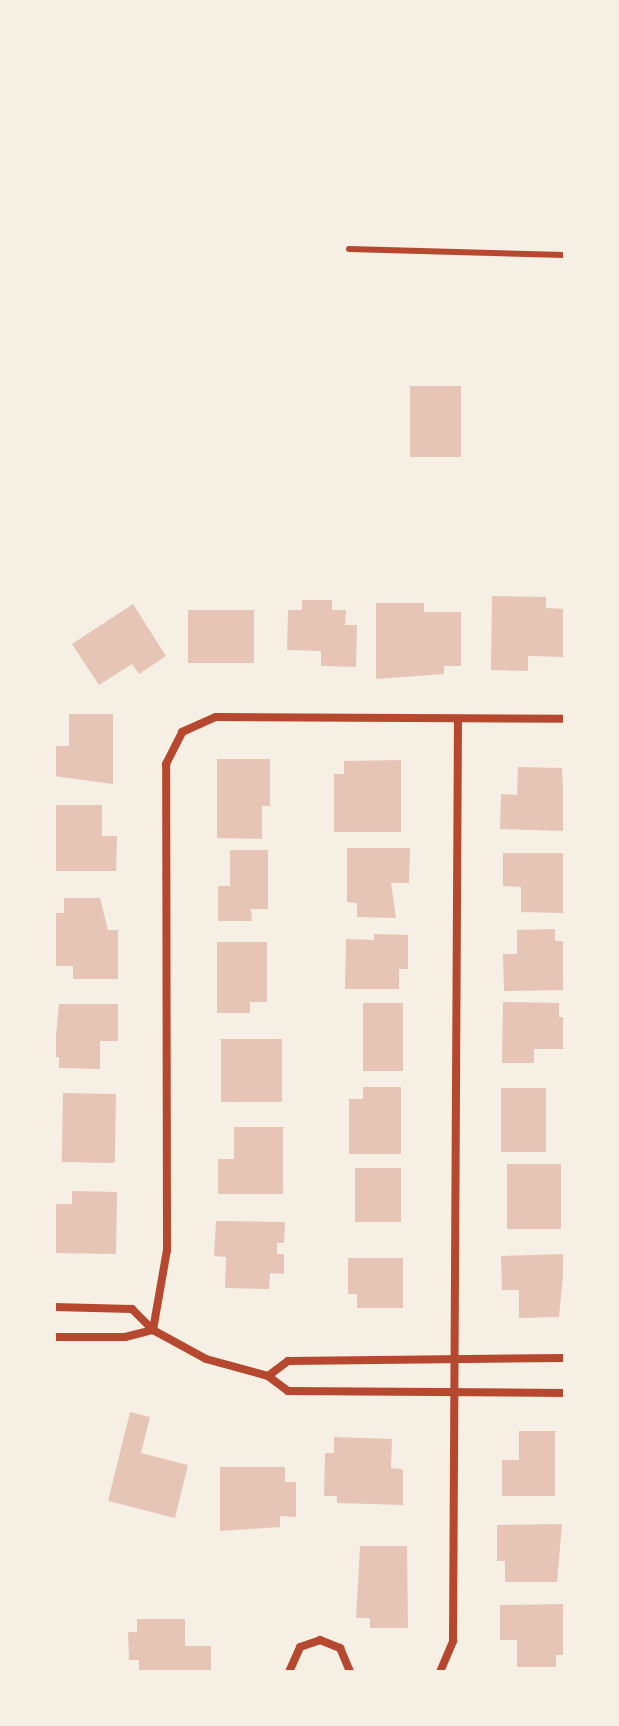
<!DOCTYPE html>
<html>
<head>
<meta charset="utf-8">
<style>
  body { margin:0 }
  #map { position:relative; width:619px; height:1726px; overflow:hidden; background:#f6efe4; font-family:"Playfair Display",serif }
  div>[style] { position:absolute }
  .building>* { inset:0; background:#e6c5b7; transform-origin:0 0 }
  .service>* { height:6px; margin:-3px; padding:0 3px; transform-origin:3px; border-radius:3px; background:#b5482f }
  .minor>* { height:8px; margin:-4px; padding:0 4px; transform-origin:4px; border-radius:4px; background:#b5482f }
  span { translate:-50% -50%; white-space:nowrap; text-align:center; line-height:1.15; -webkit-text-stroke:6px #f6efe4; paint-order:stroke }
  .frame { position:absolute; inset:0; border:56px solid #f6efe4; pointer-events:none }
</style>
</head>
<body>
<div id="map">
  <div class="building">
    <i style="left:410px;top:386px;width:51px;height:71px"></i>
    <i style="clip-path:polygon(492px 596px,546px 597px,546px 608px,565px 609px,564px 657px,528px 656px,528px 671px,491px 670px)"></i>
    <i style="clip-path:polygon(302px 600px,332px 600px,332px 610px,346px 610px,345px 625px,357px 625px,356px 667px,321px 666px,321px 651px,287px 650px,288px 610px,302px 610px)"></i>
    <i style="clip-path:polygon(376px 603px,424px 603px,424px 612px,461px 612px,461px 666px,444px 666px,444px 674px,376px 679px)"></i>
    <i style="clip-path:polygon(133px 604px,166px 656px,139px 674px,132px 664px,99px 685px,72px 644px)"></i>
    <i style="left:188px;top:610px;width:66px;height:53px"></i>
    <i style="clip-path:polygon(69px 714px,113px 714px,113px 784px,54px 776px,54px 746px,69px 746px)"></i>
    <i style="clip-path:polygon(217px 759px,270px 759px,270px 806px,262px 806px,262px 839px,217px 838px)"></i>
    <i style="clip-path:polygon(401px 760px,401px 832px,334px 832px,334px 774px,344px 774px,344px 761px)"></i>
    <i style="clip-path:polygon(518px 767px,562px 768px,565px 831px,500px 829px,501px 794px,517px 795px)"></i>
    <i style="clip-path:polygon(54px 805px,102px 805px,102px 836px,117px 836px,116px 871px,54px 871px)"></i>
    <i style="clip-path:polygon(347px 848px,410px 848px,409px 883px,391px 883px,396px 918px,357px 917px,357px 903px,347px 902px)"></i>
    <i style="clip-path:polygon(230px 850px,268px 850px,268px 909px,251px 909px,252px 921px,218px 921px,218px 886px,230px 886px)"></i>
    <i style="clip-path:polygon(503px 853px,565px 853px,564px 913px,521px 912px,521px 887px,503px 886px)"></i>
    <i style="clip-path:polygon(64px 898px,100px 898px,108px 930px,118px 930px,118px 979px,73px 979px,73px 966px,54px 966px,54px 913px,64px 913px)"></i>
    <i style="clip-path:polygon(555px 929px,555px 941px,565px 941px,565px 990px,504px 991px,503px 954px,517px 954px,517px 930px)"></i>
    <i style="clip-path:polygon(374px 934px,408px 935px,408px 969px,399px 969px,399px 989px,345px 989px,346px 939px,374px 940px)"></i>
    <i style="clip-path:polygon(217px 942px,267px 942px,267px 1002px,250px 1002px,250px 1013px,217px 1013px)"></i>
    <i style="clip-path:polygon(503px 1002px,559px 1003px,559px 1017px,565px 1017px,565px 1049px,534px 1049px,534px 1063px,502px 1063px)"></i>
    <i style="left:363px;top:1003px;width:40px;height:68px"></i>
    <i style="clip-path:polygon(59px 1004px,118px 1004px,118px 1041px,100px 1041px,100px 1069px,59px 1068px,59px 1057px,54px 1057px)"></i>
    <i style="left:221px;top:1039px;width:61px;height:63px"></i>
    <i style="clip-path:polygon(363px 1087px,401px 1087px,401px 1154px,349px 1154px,349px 1099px,363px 1099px)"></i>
    <i style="left:501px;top:1088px;width:45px;height:64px"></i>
    <i style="left:63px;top:1093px;width:53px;height:69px;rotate:1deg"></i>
    <i style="clip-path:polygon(234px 1127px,283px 1127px,283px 1194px,218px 1194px,218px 1159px,234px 1159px)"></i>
    <i style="left:507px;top:1164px;width:54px;height:65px"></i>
    <i style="left:355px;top:1168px;width:46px;height:54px"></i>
    <i style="clip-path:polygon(72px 1191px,117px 1192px,116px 1254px,54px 1253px,54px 1204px,72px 1204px)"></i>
    <i style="clip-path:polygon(216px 1221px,285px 1222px,284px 1243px,277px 1243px,277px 1254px,284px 1254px,284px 1274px,270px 1273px,269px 1289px,225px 1288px,226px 1257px,214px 1256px)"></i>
    <i style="clip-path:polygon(565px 1254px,559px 1317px,519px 1318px,519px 1290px,502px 1290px,501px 1256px)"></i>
    <i style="clip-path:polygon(348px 1258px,403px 1258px,403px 1308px,357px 1308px,357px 1294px,348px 1294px)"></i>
    <i style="clip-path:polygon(130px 1412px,150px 1417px,141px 1453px,188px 1465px,175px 1518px,108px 1501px)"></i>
    <i style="clip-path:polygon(519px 1431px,555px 1431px,555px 1496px,502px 1496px,502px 1460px,519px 1460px)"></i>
    <i style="clip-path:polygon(334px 1437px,392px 1439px,391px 1468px,403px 1469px,403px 1505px,337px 1503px,337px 1496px,324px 1496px,325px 1453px,334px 1453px)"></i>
    <i style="clip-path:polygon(220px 1467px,285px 1467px,285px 1482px,296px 1482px,296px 1517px,280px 1516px,280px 1527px,220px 1531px)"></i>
    <i style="clip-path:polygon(562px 1524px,557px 1582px,505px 1582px,505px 1561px,497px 1561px,497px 1525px)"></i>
    <i style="clip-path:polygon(360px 1546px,407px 1546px,408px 1628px,370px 1628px,370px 1618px,356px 1618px)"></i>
    <i style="clip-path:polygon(565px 1604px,565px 1655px,556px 1655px,556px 1667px,517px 1667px,517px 1640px,500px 1640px,500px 1605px)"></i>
    <i style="clip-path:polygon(137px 1619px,185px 1619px,185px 1646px,211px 1646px,211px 1672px,139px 1672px,139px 1660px,129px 1660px,128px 1632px,137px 1632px)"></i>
  </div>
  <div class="service">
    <i style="left:349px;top:249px;width:216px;rotate:1.6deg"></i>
  </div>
  <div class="minor">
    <i style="left:54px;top:1307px;width:78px;rotate:1.5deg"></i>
    <i style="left:132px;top:1309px;width:30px;rotate:45deg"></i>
    <i style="left:153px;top:1330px;width:60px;rotate:28.7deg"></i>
    <i style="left:206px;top:1359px;width:64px;rotate:15.3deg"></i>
    <i style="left:153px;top:1330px;width:81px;rotate:-80.1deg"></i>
    <i style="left:167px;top:1250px;width:486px;rotate:-90.1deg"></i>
    <i style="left:166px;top:764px;width:36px;rotate:-63deg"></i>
    <i style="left:182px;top:732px;width:37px;rotate:-24deg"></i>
    <i style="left:216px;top:717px;width:349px;rotate:0.3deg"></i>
    <i style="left:54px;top:1337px;width:71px"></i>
    <i style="left:125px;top:1337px;width:29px;rotate:-14deg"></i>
    <i style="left:565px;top:1358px;width:277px;rotate:179.4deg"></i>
    <i style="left:288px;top:1361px;width:25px;rotate:143deg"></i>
    <i style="left:268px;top:1376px;width:25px;rotate:37deg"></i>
    <i style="left:288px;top:1391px;width:277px;rotate:0.4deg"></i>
    <i style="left:289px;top:1672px;width:27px;rotate:-66deg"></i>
    <i style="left:300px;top:1647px;width:21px;rotate:-19deg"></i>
    <i style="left:320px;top:1640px;width:22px;rotate:22deg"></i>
    <i style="left:340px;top:1648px;width:26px;rotate:67deg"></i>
    <i style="left:440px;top:1672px;width:34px;rotate:-67deg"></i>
    <i style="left:453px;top:1641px;width:920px;rotate:-89.69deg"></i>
  </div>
  <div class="frame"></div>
</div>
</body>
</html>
